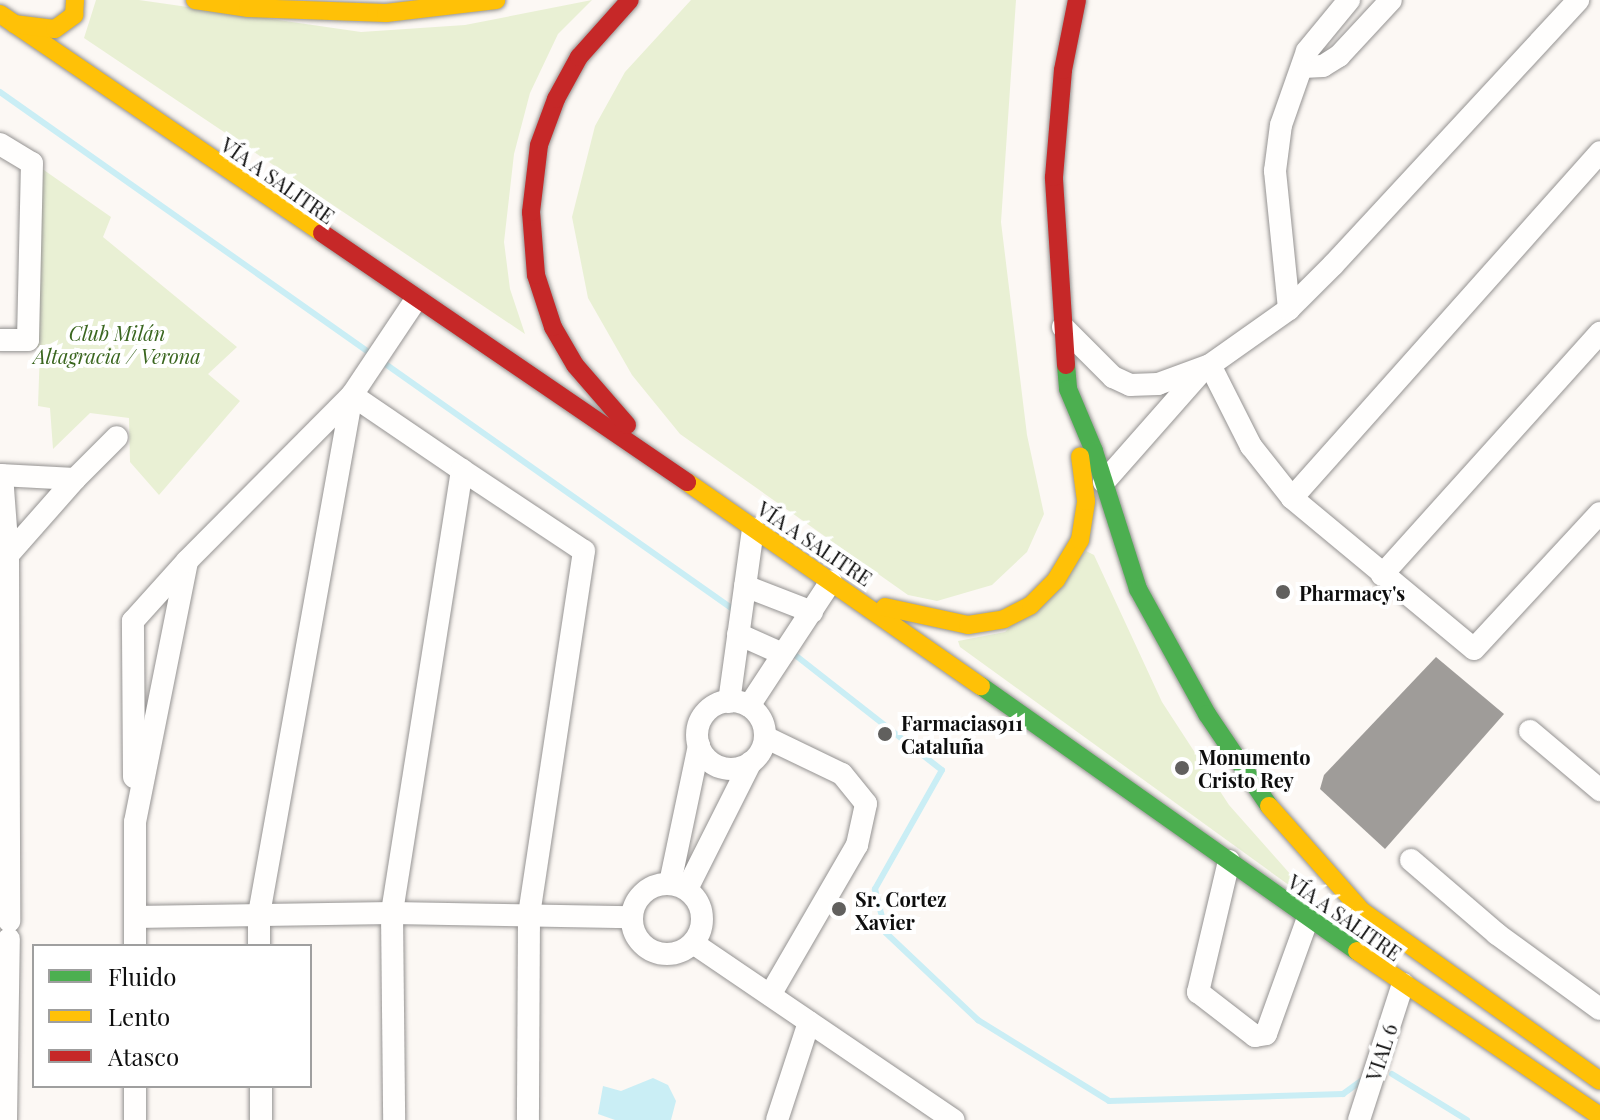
<!DOCTYPE html>
<html>
<head>
<meta charset="utf-8">
<style>
  body { margin:0 }
  #map { position:relative; width:1600px; height:1120px; overflow:hidden; background:#fcf8f4; font-family:"Playfair Display",serif }
  div>[style] { position:absolute }
  .green>* { inset:0; background:#e9f0d4 }
  .water>* { inset:0; background:#caeef5 }
  .stream>* { height:6px; margin:-3px; padding:0 3px; transform-origin:3px; border-radius:3px; background:#caeef5 }
  .building>* { inset:0; background:#9f9c99 }
  .roads { filter:drop-shadow(0 0 2px #959392) drop-shadow(0 0 2px #959392) }
  .street>* { height:22px; margin:-11px; padding:0 11px; transform-origin:11px; border-radius:11px; background:#fffefd }
  .street>.ring { margin:-11px; padding:0; box-sizing:content-box; background:none; border:22px solid #fffefd; border-radius:50% }
  .fast>* { height:18px; margin:-9px; padding:0 9px; transform-origin:9px; border-radius:9px; background:#4caf50 }
  .slow>* { height:18px; margin:-9px; padding:0 9px; transform-origin:9px; border-radius:9px; background:#ffc107 }
  .jam>* { height:18px; margin:-9px; padding:0 9px; transform-origin:9px; border-radius:9px; background:#c62828 }
  .dots>* { width:22px; height:22px; translate:-50% -50%; box-sizing:border-box; border:4px solid #fff; border-radius:50% }
  span { translate:-50% -50%; white-space:nowrap; text-align:center; line-height:1.15; -webkit-text-stroke:8px #fff; paint-order:stroke }
  .street-label { font-size:20px; color:#0e0e0e }
  .park-label { font-size:20px; color:#3a661f; font-style:italic }
  .poi-label { font-size:20px; color:#0e0e0e; font-weight:700 }
  .left { translate:0 -50%; text-align:left }
  .legend { position:absolute; left:32px; top:944px; width:280px; height:144px; box-sizing:border-box; background:#fff; border:2px solid #9f9f9f; margin:0; padding:10px 14px; list-style:none; font-size:24px; color:#0e0e0e }
  .legend li { display:flex; align-items:center; gap:16px; height:40px }
  .legend b { width:40px; border:2px solid #9f9f9f }
</style>
</head>
<body>
<div id="map">
  <div class="green">
    <i style="clip-path:polygon(96px 0,139px 0,361px 32px,465px 25px,592px 0,558px 34px,530px 93px,514px 154px,504px 242px,510px 289px,525px 334px,84px 38px)"></i>
    <i style="clip-path:polygon(691px 0,1016px 0,1001px 222px,1027px 435px,1044px 514px,1027px 552px,992px 585px,937px 601px,908px 595px,680px 434px,632px 375px,588px 298px,572px 217px,595px 126px,625px 72px)"></i>
    <i style="clip-path:polygon(41px 168px,111px 217px,103px 237px,237px 347px,208px 374px,240px 401px,159px 495px,130px 462px,129px 418px,90px 413px,53px 449px,50px 408px,38px 406px,40px 349px,33px 344px)"></i>
    <i style="clip-path:polygon(1086px 551px,1094px 555px,1162px 702px,1229px 805px,1307px 893px,1304px 896px,960px 647px,958px 641px,1005px 632px)"></i>
  </div>
  <div class="water">
    <i style="clip-path:polygon(653px 1078px,668px 1085px,676px 1101px,671px 1120px,615px 1120px,598px 1114px,603px 1086px,621px 1091px)"></i>
  </div>
  <div class="stream">
    <i style="left:0;top:92px;width:902px;rotate:35.21deg"></i>
    <i style="left:790px;top:651px;width:193px;rotate:38.1deg"></i>
    <i style="left:942px;top:770px;width:137px;rotate:119.4deg"></i>
    <i style="left:875px;top:889px;width:45px;rotate:76deg"></i>
    <i style="left:886px;top:933px;width:127px;rotate:43.4deg"></i>
    <i style="left:978px;top:1020px;width:154px;rotate:31.7deg"></i>
    <i style="left:1109px;top:1101px;width:234px;rotate:-1.7deg"></i>
    <i style="left:1343px;top:1094px;width:26px;rotate:-36deg"></i>
    <i style="left:1392px;top:1074px;width:88px;rotate:31.5deg"></i>
  </div>
  <div class="building">
    <i style="clip-path:polygon(1436px 657px,1504px 714px,1385px 849px,1320px 789px,1324px 775px)"></i>
  </div>
  <div class="roads">
    <div class="street">
      <i style="left:1303px;top:67px;width:20px;rotate:-3deg"></i>
      <i style="left:1323px;top:66px;width:19px;rotate:-32deg"></i>
      <i style="left:1339px;top:56px;width:76px;rotate:-47.1deg"></i>
      <i style="left:0;top:144px;width:37px;rotate:31deg"></i>
      <i style="left:32px;top:163px;width:177px;rotate:91.3deg"></i>
      <i style="left:28px;top:340px;width:28px;rotate:180deg"></i>
      <i style="left:1289px;top:309px;width:139px;rotate:-95.8deg"></i>
      <i style="left:1275px;top:171px;width:46px;rotate:-82.6deg"></i>
      <i style="left:1281px;top:125px;width:78px;rotate:-70.6deg"></i>
      <i style="left:1307px;top:51px;width:66px;rotate:-50.5deg"></i>
      <i style="left:1063px;top:327px;width:71px;rotate:45deg"></i>
      <i style="left:1113px;top:377px;width:19px;rotate:25deg"></i>
      <i style="left:1130px;top:385px;width:28px;rotate:-2deg"></i>
      <i style="left:1158px;top:384px;width:55px;rotate:-20.1deg"></i>
      <i style="left:1210px;top:365px;width:91px;rotate:63.2deg"></i>
      <i style="left:1251px;top:446px;width:66px;rotate:51.7deg"></i>
      <i style="left:1292px;top:498px;width:236px;rotate:39.7deg"></i>
      <i style="left:1474px;top:649px;width:185px;rotate:-47.2deg"></i>
      <i style="left:1210px;top:365px;width:97px;rotate:-35.3deg"></i>
      <i style="left:1289px;top:309px;width:62px;rotate:-45deg"></i>
      <i style="left:1333px;top:265px;width:361px;rotate:-47.2deg"></i>
      <i style="left:352px;top:395px;width:133px;rotate:34.3deg"></i>
      <i style="left:462px;top:470px;width:448px;rotate:99deg"></i>
      <i style="left:392px;top:913px;width:207px;rotate:89.4deg"></i>
      <i style="left:462px;top:470px;width:146px;rotate:33.6deg"></i>
      <i style="left:584px;top:551px;width:367px;rotate:98.6deg"></i>
      <i style="left:529px;top:914px;width:206px;rotate:90.3deg"></i>
      <i style="left:0;top:475px;width:75px;rotate:3.1deg"></i>
      <i style="left:75px;top:479px;width:59px;rotate:-45deg"></i>
      <i style="left:2px;top:475px;width:80px;rotate:85.7deg"></i>
      <i style="left:8px;top:555px;width:101px;rotate:-48.6deg"></i>
      <i style="left:1104px;top:482px;width:147px;rotate:-48.6deg"></i>
      <i style="left:1292px;top:498px;width:463px;rotate:-48.3deg"></i>
      <i style="left:8px;top:555px;width:366px;rotate:89.8deg"></i>
      <i style="left:1382px;top:575px;width:326px;rotate:-48deg"></i>
      <i style="left:745px;top:586px;width:72px;rotate:21.2deg"></i>
      <i style="left:738px;top:634px;width:49px;rotate:24deg"></i>
      <i class="ring" style="left:697px;top:701px;width:46px;height:46px"></i>
      <i style="left:729px;top:702px;width:175px;rotate:-82.1deg"></i>
      <i style="left:749px;top:706px;width:149px;rotate:-56.7deg"></i>
      <i style="left:1530px;top:731px;width:92px;rotate:40.1deg"></i>
      <i style="left:765px;top:737px;width:85px;rotate:25.7deg"></i>
      <i style="left:842px;top:774px;width:38px;rotate:51deg"></i>
      <i style="left:866px;top:804px;width:42px;rotate:102.4deg"></i>
      <i style="left:857px;top:845px;width:173px;rotate:120.1deg"></i>
      <i style="left:134px;top:777px;width:156px;rotate:-90.4deg"></i>
      <i style="left:133px;top:621px;width:81px;rotate:-48deg"></i>
      <i style="left:1411px;top:860px;width:113px;rotate:40.7deg"></i>
      <i style="left:1497px;top:934px;width:127px;rotate:36.1deg"></i>
      <i style="left:1229px;top:861px;width:135px;rotate:103.3deg"></i>
      <i style="left:1198px;top:992px;width:72px;rotate:37.7deg"></i>
      <i style="left:1255px;top:1036px;width:11px;rotate:-10deg"></i>
      <i style="left:1266px;top:1034px;width:123px;rotate:-70.1deg"></i>
      <i style="left:670px;top:883px;width:141px;rotate:-78.1deg"></i>
      <i class="ring" style="left:632px;top:884px;width:48px;height:48px"></i>
      <i style="left:687px;top:889px;width:142px;rotate:-63.3deg"></i>
      <i style="left:135px;top:917px;width:257px;rotate:-0.9deg"></i>
      <i style="left:392px;top:913px;width:239px;rotate:1deg"></i>
      <i style="left:693px;top:943px;width:315px;rotate:34.2deg"></i>
      <i style="left:135px;top:946px;width:124px;rotate:-90deg"></i>
      <i style="left:135px;top:822px;width:266px;rotate:-78.7deg"></i>
      <i style="left:187px;top:561px;width:234px;rotate:-45.2deg"></i>
      <i style="left:352px;top:395px;width:113px;rotate:-56.2deg"></i>
      <i style="left:259px;top:946px;width:32px;rotate:-90deg"></i>
      <i style="left:259px;top:914px;width:527px;rotate:-79.84deg"></i>
      <i style="left:135px;top:1086px;width:34px;rotate:90deg"></i>
      <i style="left:261px;top:1086px;width:34px;rotate:90deg"></i>
      <i style="left:6px;top:1120px;width:181px;rotate:-89.1deg"></i>
      <i style="left:777px;top:1120px;width:103px;rotate:-71.9deg"></i>
      <i style="left:1359px;top:1120px;width:143px;rotate:-72.1deg"></i>
    </div>
    <div class="fast">
      <i style="left:1066px;top:365px;width:24px;rotate:85deg"></i>
      <i style="left:1068px;top:389px;width:67px;rotate:67.2deg"></i>
      <i style="left:1094px;top:451px;width:145px;rotate:72.3deg"></i>
      <i style="left:1138px;top:589px;width:143px;rotate:61.1deg"></i>
      <i style="left:1207px;top:714px;width:111px;rotate:56deg"></i>
      <i style="left:981px;top:686px;width:460px;rotate:35.2deg"></i>
    </div>
    <div class="slow">
      <i style="left:195px;top:0;width:54px;rotate:8.6deg"></i>
      <i style="left:248px;top:8px;width:138px;rotate:2.1deg"></i>
      <i style="left:386px;top:13px;width:111px;rotate:-6.7deg"></i>
      <i style="left:0;top:14px;width:389px;rotate:34.2deg"></i>
      <i style="left:14px;top:24px;width:41px;rotate:7deg"></i>
      <i style="left:55px;top:29px;width:24px;rotate:-36deg"></i>
      <i style="left:74px;top:15px;width:15px;rotate:-86deg"></i>
      <i style="left:687px;top:482px;width:358px;rotate:34.8deg"></i>
      <i style="left:885px;top:607px;width:85px;rotate:12.2deg"></i>
      <i style="left:968px;top:625px;width:36px;rotate:-9deg"></i>
      <i style="left:1004px;top:619px;width:30px;rotate:-27deg"></i>
      <i style="left:1031px;top:605px;width:35px;rotate:-45deg"></i>
      <i style="left:1056px;top:580px;width:47px;rotate:-59deg"></i>
      <i style="left:1080px;top:540px;width:39px;rotate:-81deg"></i>
      <i style="left:1086px;top:501px;width:45px;rotate:-97.6deg"></i>
      <i style="left:1269px;top:806px;width:140px;rotate:48.5deg"></i>
      <i style="left:1362px;top:911px;width:292px;rotate:35.5deg"></i>
      <i style="left:1357px;top:951px;width:294px;rotate:34.2deg"></i>
    </div>
    <div class="jam">
      <i style="left:322px;top:233px;width:442px;rotate:34.3deg"></i>
      <i style="left:1066px;top:365px;width:188px;rotate:-93.7deg"></i>
      <i style="left:1054px;top:177px;width:107px;rotate:-85.2deg"></i>
      <i style="left:1063px;top:70px;width:71px;rotate:-78.7deg"></i>
      <i style="left:627px;top:425px;width:79px;rotate:-130.9deg"></i>
      <i style="left:575px;top:365px;width:44px;rotate:-120.1deg"></i>
      <i style="left:553px;top:327px;width:55px;rotate:-108.1deg"></i>
      <i style="left:536px;top:275px;width:63px;rotate:-94.5deg"></i>
      <i style="left:531px;top:212px;width:67px;rotate:-83.2deg"></i>
      <i style="left:539px;top:145px;width:49px;rotate:-69.7deg"></i>
      <i style="left:556px;top:99px;width:48px;rotate:-61.3deg"></i>
      <i style="left:579px;top:57px;width:76px;rotate:-48.2deg"></i>
    </div>
  </div>
  <div class="dots">
    <i style="left:1283px;top:592px;background:#61605e"></i>
    <i style="left:885px;top:734px;background:#61605e"></i>
    <i style="left:1182px;top:768px;background:#61605e"></i>
    <i style="left:839px;top:909px;background:#61605e"></i>
  </div>
  <div class="street-label">
    <span style="left:278px;top:180px;rotate:35deg">VÍA A SALITRE</span>
    <span style="left:815px;top:543px;rotate:34deg">VÍA A SALITRE</span>
    <span style="left:1345px;top:917px;rotate:35deg">VÍA A SALITRE</span>
    <span style="left:1381px;top:1052px;rotate:-72deg">VIAL 6</span>
  </div>
  <div class="park-label">
    <span style="left:117px;top:344px">Club Milán<br>Altagracia / Verona</span>
  </div>
  <div class="poi-label">
    <span class="left" style="left:1299px;top:592px">Pharmacy's</span>
    <span class="left" style="left:901px;top:734px">Farmacias911<br>Cataluña</span>
    <span class="left" style="left:1198px;top:768px">Monumento<br>Cristo Rey</span>
    <span class="left" style="left:855px;top:910px">Sr. Cortez<br>Xavier</span>
  </div>
  <ul class="legend">
  <li><b style="height:10px;background:#4caf50"></b>Fluido</li>
  <li><b style="height:10px;background:#ffc107"></b>Lento</li>
  <li><b style="height:10px;background:#c62828"></b>Atasco</li>
  </ul>
</div>
</body>
</html>
